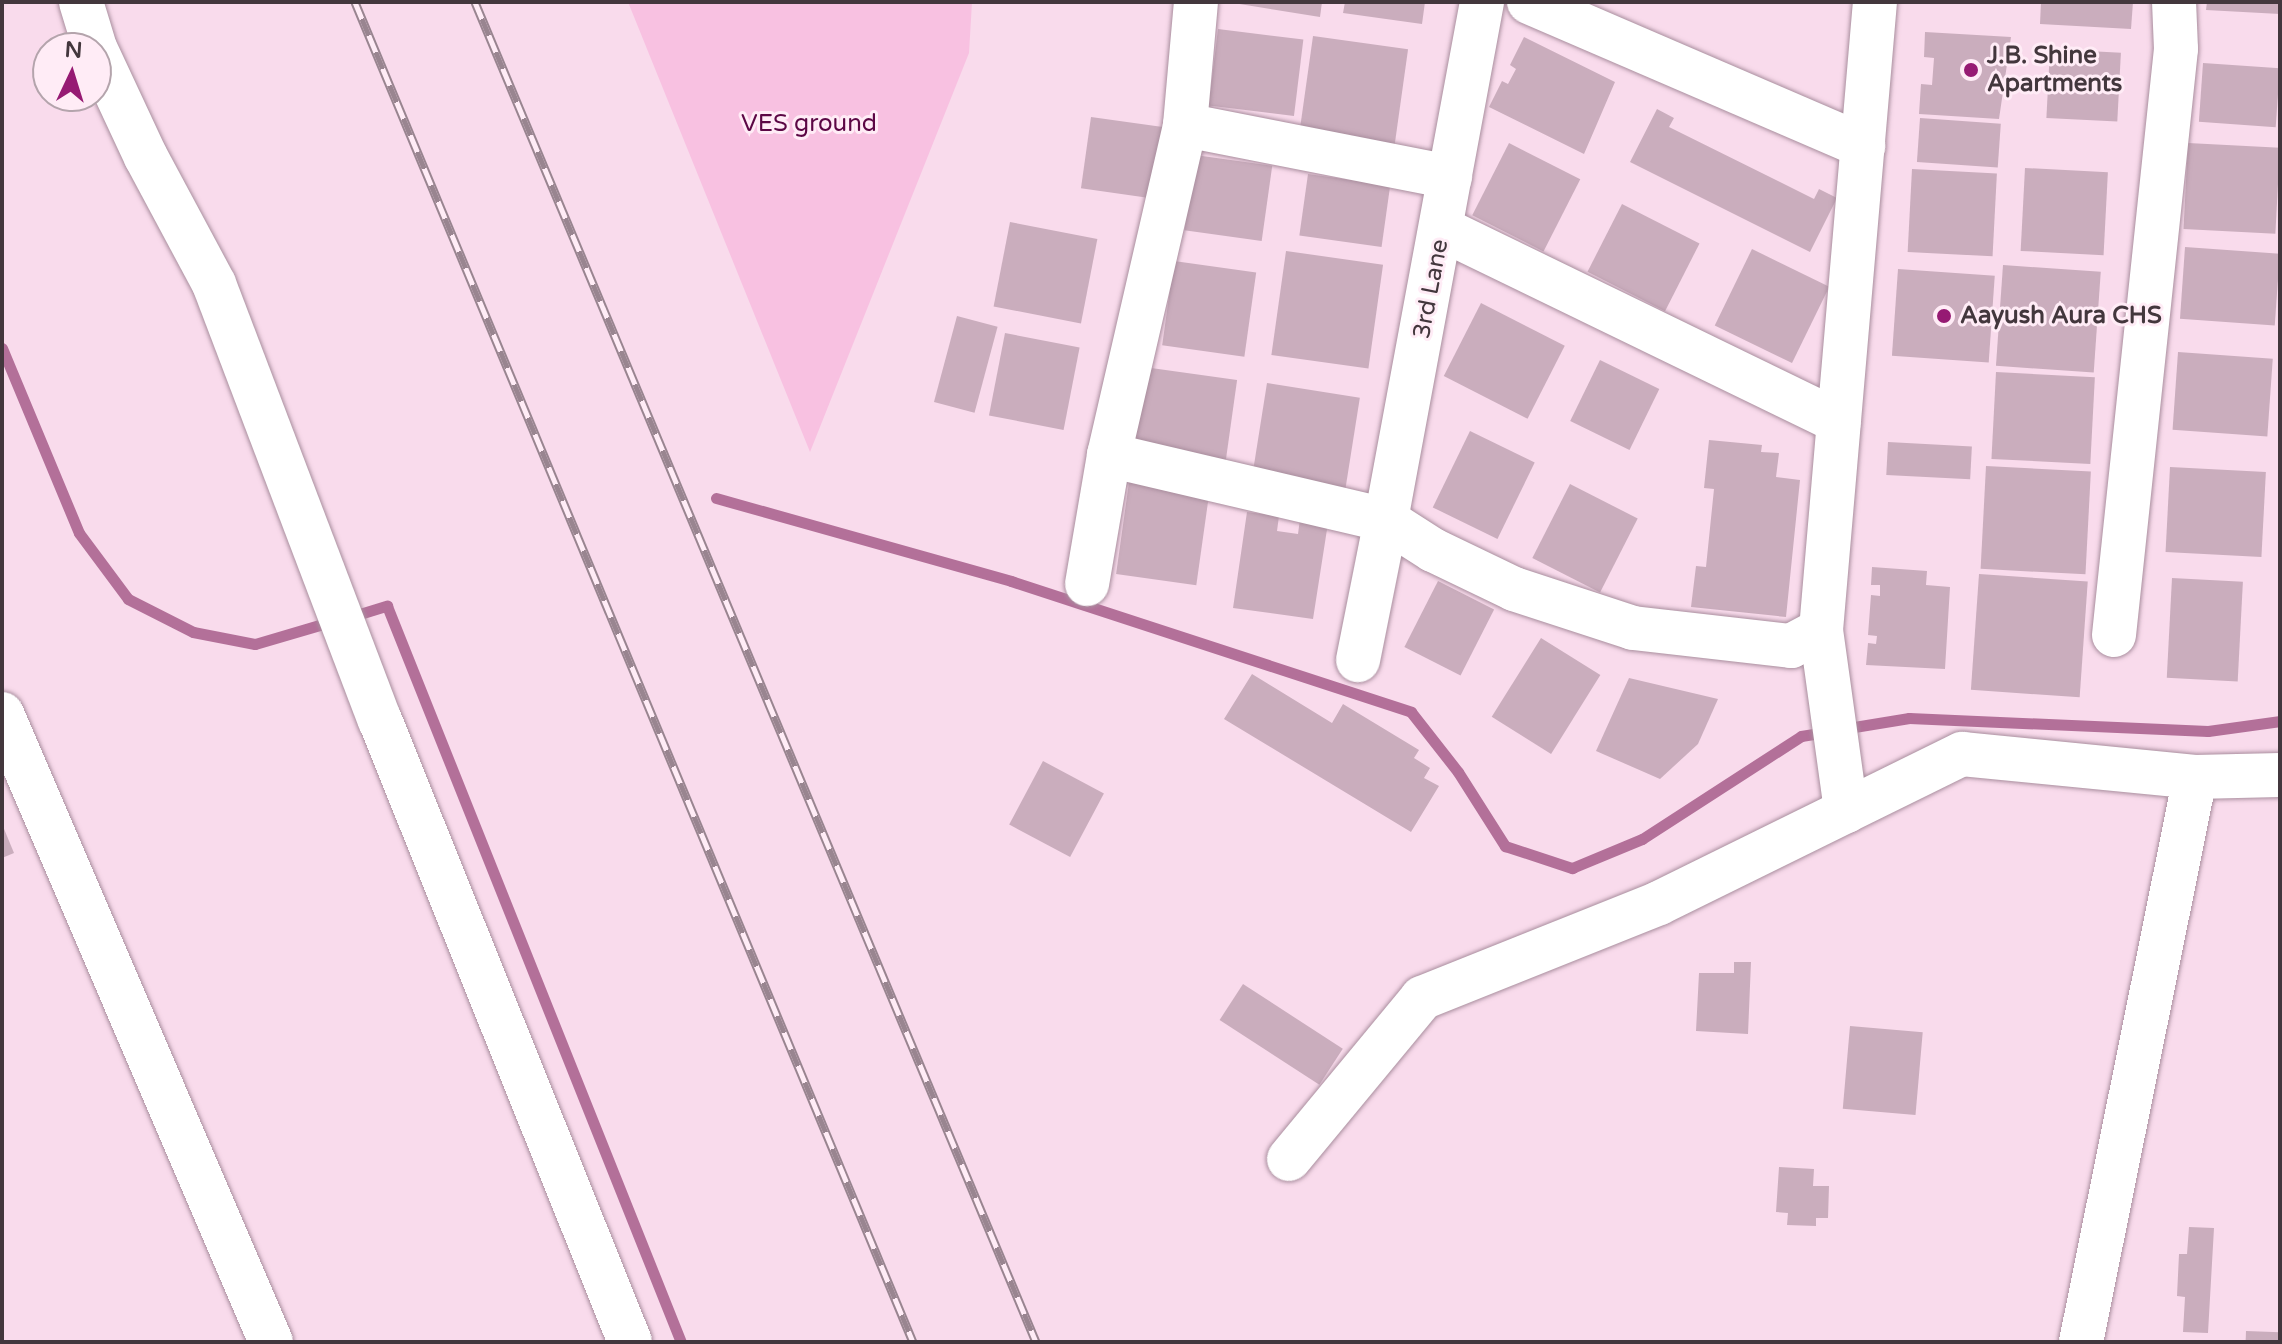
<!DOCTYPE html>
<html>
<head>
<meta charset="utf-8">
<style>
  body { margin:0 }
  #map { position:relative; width:2282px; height:1344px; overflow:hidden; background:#f9dbec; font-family:"Varela Round",sans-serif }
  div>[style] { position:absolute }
  .green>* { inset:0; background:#f8c1e1 }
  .stream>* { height:11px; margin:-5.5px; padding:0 5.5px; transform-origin:5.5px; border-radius:5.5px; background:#b37099 }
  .building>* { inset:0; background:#caadbd; transform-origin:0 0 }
  .roads { filter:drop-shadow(0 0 2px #a98e9e) drop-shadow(0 0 2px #a98e9e) }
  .minor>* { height:44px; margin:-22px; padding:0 22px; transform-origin:22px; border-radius:22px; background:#fff }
  .rail>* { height:9px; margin-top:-4.5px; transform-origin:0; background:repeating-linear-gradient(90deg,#ffecf6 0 18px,#998590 0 36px); box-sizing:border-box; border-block:2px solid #998590 }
  .dots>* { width:22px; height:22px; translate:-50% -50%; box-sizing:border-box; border:4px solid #ffecf6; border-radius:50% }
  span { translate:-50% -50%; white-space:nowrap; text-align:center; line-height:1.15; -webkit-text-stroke:6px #ffecf6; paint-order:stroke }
  .poi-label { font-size:24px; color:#43373d; font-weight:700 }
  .left { translate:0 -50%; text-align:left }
  .park-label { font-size:24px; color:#5c0745 }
  .street-label { font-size:24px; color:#43373d }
  .frame { position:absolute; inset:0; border:4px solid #43373d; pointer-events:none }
  .north { position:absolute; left:32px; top:32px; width:80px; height:80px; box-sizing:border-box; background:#ffecf6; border:2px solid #b4a4ac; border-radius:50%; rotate:4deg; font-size:22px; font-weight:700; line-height:32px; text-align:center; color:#43373d }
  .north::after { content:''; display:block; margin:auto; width:28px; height:36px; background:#961a73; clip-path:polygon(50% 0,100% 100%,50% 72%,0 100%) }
</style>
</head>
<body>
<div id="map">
  <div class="green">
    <i style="clip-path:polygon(628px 2px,972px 2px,969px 53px,810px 452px)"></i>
  </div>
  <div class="stream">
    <i style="left:2px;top:348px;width:200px;rotate:67.4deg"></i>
    <i style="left:79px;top:533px;width:82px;rotate:53.4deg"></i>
    <i style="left:128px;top:599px;width:73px;rotate:26.9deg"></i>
    <i style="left:193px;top:632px;width:63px;rotate:11deg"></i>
    <i style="left:255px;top:644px;width:81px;rotate:-16.4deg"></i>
    <i style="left:716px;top:498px;width:306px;rotate:15.7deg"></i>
    <i style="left:1011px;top:581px;width:421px;rotate:18.1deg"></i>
    <i style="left:1411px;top:712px;width:76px;rotate:51.9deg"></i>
    <i style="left:1458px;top:772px;width:88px;rotate:57.6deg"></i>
    <i style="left:1505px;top:846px;width:71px;rotate:18.2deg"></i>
    <i style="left:1572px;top:868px;width:76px;rotate:-22.5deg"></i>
    <i style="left:1642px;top:839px;width:189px;rotate:-32.9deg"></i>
    <i style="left:1801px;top:736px;width:24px;rotate:-9deg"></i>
    <i style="left:350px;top:617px;width:39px;rotate:-17deg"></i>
    <i style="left:387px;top:606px;width:793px;rotate:68.23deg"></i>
    <i style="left:1842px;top:729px;width:68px;rotate:-9.3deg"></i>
    <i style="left:1909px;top:718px;width:299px;rotate:2.5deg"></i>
    <i style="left:2208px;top:731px;width:73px;rotate:-7.9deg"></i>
  </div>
  <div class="building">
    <i style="clip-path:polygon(1227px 2px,1322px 2px,1320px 17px)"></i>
    <i style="clip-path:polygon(1345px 2px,1425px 2px,1422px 24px,1343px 13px)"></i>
    <i style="clip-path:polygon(2041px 2px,2133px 2px,2131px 29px,2040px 24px)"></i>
    <i style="clip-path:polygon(2207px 2px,2280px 2px,2280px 14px,2206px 10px)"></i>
    <i style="left:1218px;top:29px;width:86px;height:77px;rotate:7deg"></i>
    <i style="clip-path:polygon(1925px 32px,2011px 37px,1999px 119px,1919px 114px,1921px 84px,1932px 85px,1934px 58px,1924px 57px)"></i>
    <i style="left:1313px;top:36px;width:96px;height:101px;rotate:8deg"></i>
    <i style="clip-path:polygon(1524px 37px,1615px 82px,1584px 154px,1489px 107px,1502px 81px,1508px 84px,1516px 69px,1510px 65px)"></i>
    <i style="left:2050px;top:49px;width:71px;height:69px;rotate:3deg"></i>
    <i style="left:2203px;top:63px;width:77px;height:59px;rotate:4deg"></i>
    <i style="clip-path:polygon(1657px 109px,1674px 118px,1669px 127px,1814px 199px,1819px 189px,1837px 198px,1810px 252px,1630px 162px)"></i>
    <i style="left:1091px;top:117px;width:76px;height:72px;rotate:8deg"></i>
    <i style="left:1920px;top:118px;width:81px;height:44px;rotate:4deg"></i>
    <i style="left:1509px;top:143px;width:80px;height:81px;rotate:27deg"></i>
    <i style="left:2188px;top:143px;width:92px;height:86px;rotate:3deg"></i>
    <i style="left:1195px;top:155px;width:78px;height:76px;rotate:8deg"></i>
    <i style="left:2025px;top:168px;width:83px;height:83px;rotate:3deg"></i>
    <i style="left:1912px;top:169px;width:85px;height:83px;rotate:3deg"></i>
    <i style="left:1308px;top:174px;width:83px;height:62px;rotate:8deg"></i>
    <i style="left:1622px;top:204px;width:87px;height:76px;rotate:27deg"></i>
    <i style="left:1010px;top:222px;width:89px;height:86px;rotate:11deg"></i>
    <i style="left:2185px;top:247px;width:95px;height:72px;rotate:4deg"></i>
    <i style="left:1752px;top:249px;width:86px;height:85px;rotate:26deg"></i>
    <i style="left:1286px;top:251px;width:98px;height:105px;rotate:8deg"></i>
    <i style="left:1174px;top:261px;width:83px;height:85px;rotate:8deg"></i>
    <i style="left:2003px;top:265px;width:98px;height:101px;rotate:4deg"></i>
    <i style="left:1898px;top:269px;width:97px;height:87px;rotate:4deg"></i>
    <i style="left:1481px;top:303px;width:94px;height:82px;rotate:27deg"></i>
    <i style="left:957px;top:316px;width:42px;height:89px;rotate:15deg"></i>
    <i style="left:1005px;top:333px;width:76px;height:84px;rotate:11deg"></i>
    <i style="left:2178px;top:352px;width:95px;height:78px;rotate:4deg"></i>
    <i style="left:1600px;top:360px;width:66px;height:68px;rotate:26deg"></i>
    <i style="left:1144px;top:367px;width:94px;height:92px;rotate:8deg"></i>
    <i style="left:1996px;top:372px;width:99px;height:87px;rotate:3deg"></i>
    <i style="left:1267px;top:383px;width:94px;height:96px;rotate:9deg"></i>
    <i style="left:1470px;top:431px;width:72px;height:85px;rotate:26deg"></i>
    <i style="clip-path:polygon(1709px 440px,1762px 445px,1761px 452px,1779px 453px,1776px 477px,1800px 480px,1786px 617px,1691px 607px,1696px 566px,1706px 567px,1714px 489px,1704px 488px)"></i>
    <i style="left:1888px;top:442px;width:84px;height:33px;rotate:3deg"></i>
    <i style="left:1986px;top:466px;width:105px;height:103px;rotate:3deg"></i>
    <i style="left:2170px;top:467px;width:96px;height:85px;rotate:3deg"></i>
    <i style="left:1130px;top:475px;width:81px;height:100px;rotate:8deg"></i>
    <i style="left:1570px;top:484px;width:76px;height:83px;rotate:27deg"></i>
    <i style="clip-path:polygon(1247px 512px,1279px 516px,1277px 531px,1298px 534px,1300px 519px,1328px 523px,1313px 619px,1233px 608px)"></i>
    <i style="clip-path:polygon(1872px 567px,1927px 571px,1926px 585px,1950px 587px,1945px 669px,1866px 665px,1868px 643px,1876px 644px,1877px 636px,1868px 635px,1871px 595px,1880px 596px,1880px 585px,1871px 585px)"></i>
    <i style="left:1979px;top:574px;width:109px;height:116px;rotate:4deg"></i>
    <i style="left:2172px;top:578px;width:71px;height:100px;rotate:3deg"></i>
    <i style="left:1438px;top:581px;width:63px;height:74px;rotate:27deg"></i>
    <i style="left:1541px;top:638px;width:70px;height:93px;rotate:32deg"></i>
    <i style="clip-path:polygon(1252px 674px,1332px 723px,1343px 704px,1419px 750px,1414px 758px,1430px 768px,1424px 778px,1439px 786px,1411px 832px,1224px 719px)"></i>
    <i style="clip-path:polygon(1629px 678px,1718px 699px,1698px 744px,1660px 779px,1596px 751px)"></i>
    <i style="left:1043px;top:761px;width:69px;height:72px;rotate:28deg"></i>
    <i style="clip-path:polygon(2px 824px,14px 853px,2px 858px)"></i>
    <i style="clip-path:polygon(1734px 962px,1751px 962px,1748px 1034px,1696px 1031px,1699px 973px,1734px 973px)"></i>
    <i style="left:1243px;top:984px;width:119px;height:43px;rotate:33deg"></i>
    <i style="left:1850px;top:1026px;width:73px;height:83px;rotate:5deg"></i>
    <i style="clip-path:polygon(1779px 1167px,1814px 1169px,1813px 1186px,1829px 1186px,1828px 1218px,1816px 1218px,1816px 1226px,1787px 1225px,1788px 1213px,1776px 1212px)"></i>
    <i style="clip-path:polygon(2189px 1227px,2214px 1228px,2208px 1333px,2183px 1332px,2185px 1297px,2177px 1296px,2179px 1254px,2187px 1254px)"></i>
    <i style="left:2246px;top:1331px;width:34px;height:11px;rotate:2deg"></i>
  </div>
  <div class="roads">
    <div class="minor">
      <i style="left:81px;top:2px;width:48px;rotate:73.1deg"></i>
      <i style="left:1482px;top:2px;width:527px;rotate:100.5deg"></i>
      <i style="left:1386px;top:520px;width:56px;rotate:32.6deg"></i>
      <i style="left:1433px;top:550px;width:90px;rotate:25.7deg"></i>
      <i style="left:1514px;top:589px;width:125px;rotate:18.1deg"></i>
      <i style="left:1633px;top:628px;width:159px;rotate:6.5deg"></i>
      <i style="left:1791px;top:646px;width:34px;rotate:-28deg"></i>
      <i style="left:1821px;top:630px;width:630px;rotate:-85.09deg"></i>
      <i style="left:1529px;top:2px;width:364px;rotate:23.3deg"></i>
      <i style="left:96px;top:50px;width:118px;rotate:65deg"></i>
      <i style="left:146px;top:157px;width:144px;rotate:61.8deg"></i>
      <i style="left:214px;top:284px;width:467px;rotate:69.2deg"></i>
      <i style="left:380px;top:720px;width:670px;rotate:68.1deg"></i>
      <i style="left:1185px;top:125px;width:270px;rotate:11.1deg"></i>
      <i style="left:1442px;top:229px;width:441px;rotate:25.9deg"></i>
      <i style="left:1109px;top:455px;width:285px;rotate:13.2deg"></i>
      <i style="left:1386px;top:520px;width:143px;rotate:101.3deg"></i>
      <i style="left:1087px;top:584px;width:131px;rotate:-80.3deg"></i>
      <i style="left:1109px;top:455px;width:339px;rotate:-77deg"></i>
      <i style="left:1185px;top:125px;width:123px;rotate:-84.9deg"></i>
      <i style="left:1821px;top:630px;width:183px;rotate:82.1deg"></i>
      <i style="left:2114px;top:635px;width:589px;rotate:-83.96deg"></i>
      <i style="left:2176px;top:49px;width:47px;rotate:-92.4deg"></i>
      <i style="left:2px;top:714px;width:683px;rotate:66.81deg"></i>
      <i style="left:1289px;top:1159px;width:209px;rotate:-50.4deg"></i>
      <i style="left:1422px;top:998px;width:255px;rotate:-21.8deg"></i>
      <i style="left:1659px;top:903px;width:338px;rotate:-26.2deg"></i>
      <i style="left:1962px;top:754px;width:234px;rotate:5.6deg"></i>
      <i style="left:2195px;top:777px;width:85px;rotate:-1.3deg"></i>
      <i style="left:2081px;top:1342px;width:576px;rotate:-78.59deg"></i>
    </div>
  </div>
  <div class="rail">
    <i style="left:355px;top:2px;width:1452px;rotate:67.39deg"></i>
    <i style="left:475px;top:2px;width:1453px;rotate:67.28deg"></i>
  </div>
  <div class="dots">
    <i style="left:1971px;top:70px;background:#961a73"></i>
    <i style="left:1944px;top:316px;background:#961a73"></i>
  </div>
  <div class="poi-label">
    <span class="left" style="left:1987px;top:70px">J.B. Shine<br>Apartments</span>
    <span class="left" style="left:1960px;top:316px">Aayush Aura CHS</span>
  </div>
  <div class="park-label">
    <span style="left:809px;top:124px">VES ground</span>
  </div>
  <div class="street-label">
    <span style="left:1431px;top:289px;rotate:-79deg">3rd Lane</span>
  </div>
  <div class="frame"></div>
  <div class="north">N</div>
</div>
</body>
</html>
